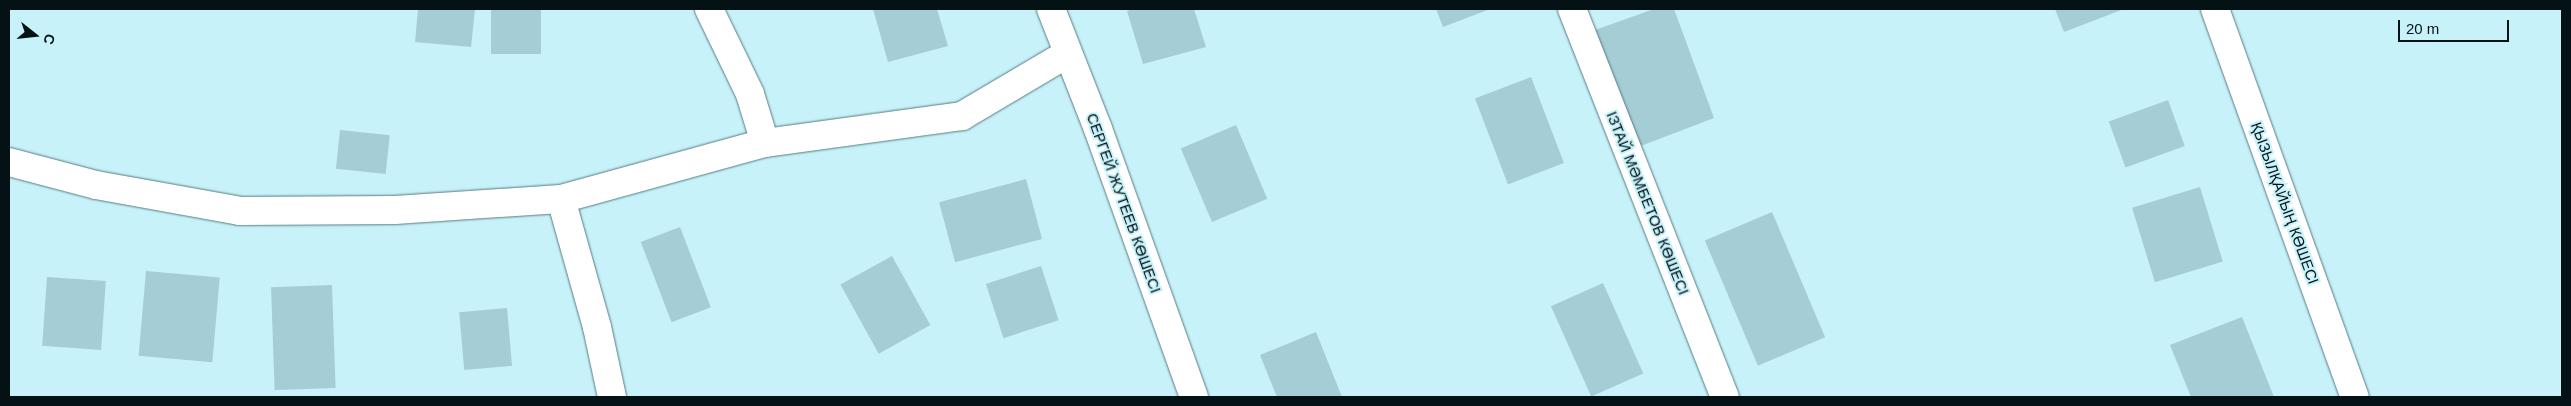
<!DOCTYPE html>
<html>
<head>
<meta charset="utf-8">
<style>
  body { margin:0 }
  #map { position:relative; width:2571px; height:406px; overflow:hidden; background:#c8f2fa; font-family:Helvetica,sans-serif }
  div>[style] { position:absolute }
  .building>* { inset:0; background:#a4cdd5; transform-origin:0 0 }
  .roads { filter:drop-shadow(0 0 1px #567c83) drop-shadow(0 0 1px #567c83) }
  .minor>* { height:28px; margin:-14px; padding:0 14px; transform-origin:14px; border-radius:14px; background:#fff }
  span { translate:-50% -50%; white-space:nowrap; text-align:center; line-height:1.15; -webkit-text-stroke:4px #c8f2fa; paint-order:stroke }
  .street-label { font-size:15px; color:#041215 }
  .frame { position:absolute; inset:0; border:10px solid #041215; pointer-events:none }
  .north { position:absolute; left:10px; top:10px; width:50px; height:50px; -webkit-text-stroke:4px #c8f2fa; paint-order:stroke; rotate:106deg; font-size:14px; font-weight:700; line-height:20px; text-align:center; color:#041215 }
  .north::after { content:''; display:block; margin:auto; width:18px; height:22px; background:#041215; clip-path:polygon(50% 0,100% 100%,50% 72%,0 100%) }
  .scale { position:absolute; left:2398px; top:20px; width:111px; height:22px; box-sizing:border-box; border:2px solid #041215; border-top:0; padding-left:6px; font-size:15px; line-height:18px; white-space:nowrap; color:#041215; -webkit-text-stroke:4px #c8f2fa; paint-order:stroke }
</style>
</head>
<body>
<div id="map">
  <div class="building">
    <i style="clip-path:polygon(418px 9px,475px 9px,471px 47px,415px 42px)"></i>
    <i style="left:491px;top:9px;width:50px;height:45px"></i>
    <i style="clip-path:polygon(873px 9px,937px 9px,948px 46px,888px 62px)"></i>
    <i style="clip-path:polygon(1134px 9px,1194px 9px,1206px 47px,1143px 64px,1127px 11px)"></i>
    <i style="clip-path:polygon(1436px 9px,1490px 9px,1443px 27px)"></i>
    <i style="clip-path:polygon(1654px 9px,1674px 9px,1714px 118px,1638px 147px,1595px 30px)"></i>
    <i style="clip-path:polygon(2055px 9px,2124px 9px,2064px 32px)"></i>
    <i style="left:1531px;top:77px;width:92px;height:60px;rotate:69deg"></i>
    <i style="left:2168px;top:100px;width:49px;height:63px;rotate:70deg"></i>
    <i style="left:1236px;top:125px;width:80px;height:60px;rotate:67deg"></i>
    <i style="left:340px;top:130px;width:50px;height:39px;rotate:6deg"></i>
    <i style="left:1026px;top:179px;width:62px;height:90px;rotate:75deg"></i>
    <i style="left:2200px;top:187px;width:78px;height:71px;rotate:73deg"></i>
    <i style="left:1772px;top:212px;width:136px;height:73px;rotate:67deg"></i>
    <i style="left:680px;top:227px;width:86px;height:42px;rotate:69deg"></i>
    <i style="left:892px;top:256px;width:79px;height:59px;rotate:61deg"></i>
    <i style="left:1041px;top:266px;width:57px;height:58px;rotate:72deg"></i>
    <i style="left:146px;top:271px;width:74px;height:85px;rotate:5deg"></i>
    <i style="left:47px;top:277px;width:59px;height:69px;rotate:4deg"></i>
    <i style="left:1603px;top:283px;width:99px;height:57px;rotate:66deg"></i>
    <i style="left:332px;top:285px;width:103px;height:61px;rotate:88deg"></i>
    <i style="left:507px;top:308px;width:58px;height:48px;rotate:85deg"></i>
    <i style="clip-path:polygon(2242px 317px,2274px 397px,2191px 397px,2170px 345px)"></i>
    <i style="clip-path:polygon(1316px 332px,1342px 397px,1277px 397px,1260px 355px)"></i>
  </div>
  <div class="roads">
    <div class="minor">
      <i style="left:709px;top:9px;width:94px;rotate:64.2deg"></i>
      <i style="left:750px;top:94px;width:51px;rotate:73deg"></i>
      <i style="left:1051px;top:9px;width:129px;rotate:68.6deg"></i>
      <i style="left:1098px;top:129px;width:285px;rotate:70.3deg"></i>
      <i style="left:1572px;top:9px;width:417px;rotate:68.5deg"></i>
      <i style="left:2215px;top:9px;width:412px;rotate:70.2deg"></i>
      <i style="left:9px;top:162px;width:90px;rotate:14.8deg"></i>
      <i style="left:96px;top:185px;width:146px;rotate:10.2deg"></i>
      <i style="left:240px;top:211px;width:155px;rotate:-0.4deg"></i>
      <i style="left:395px;top:210px;width:166px;rotate:-3.8deg"></i>
      <i style="left:561px;top:199px;width:212px;rotate:-15.4deg"></i>
      <i style="left:765px;top:143px;width:199px;rotate:-7.8deg"></i>
      <i style="left:962px;top:116px;width:122px;rotate:-30.6deg"></i>
      <i style="left:561px;top:199px;width:133px;rotate:74.3deg"></i>
      <i style="left:597px;top:327px;width:72px;rotate:77.9deg"></i>
    </div>
  </div>
  <div class="street-label">
    <span style="left:1124px;top:203px;rotate:70deg">СЕРГЕЙ ЖУТЕЕВ КӨШЕСІ</span>
    <span style="left:1648px;top:203px;rotate:68deg">ІЗТАЙ МӘМБЕТОВ КӨШЕСІ</span>
    <span style="left:2285px;top:203px;rotate:70deg">ҚЫЗЫЛҚАЙЫҢ КӨШЕСІ</span>
  </div>
  <div class="frame"></div>
  <div class="north">С</div>
  <div class="scale">20 m</div>
</div>
</body>
</html>
